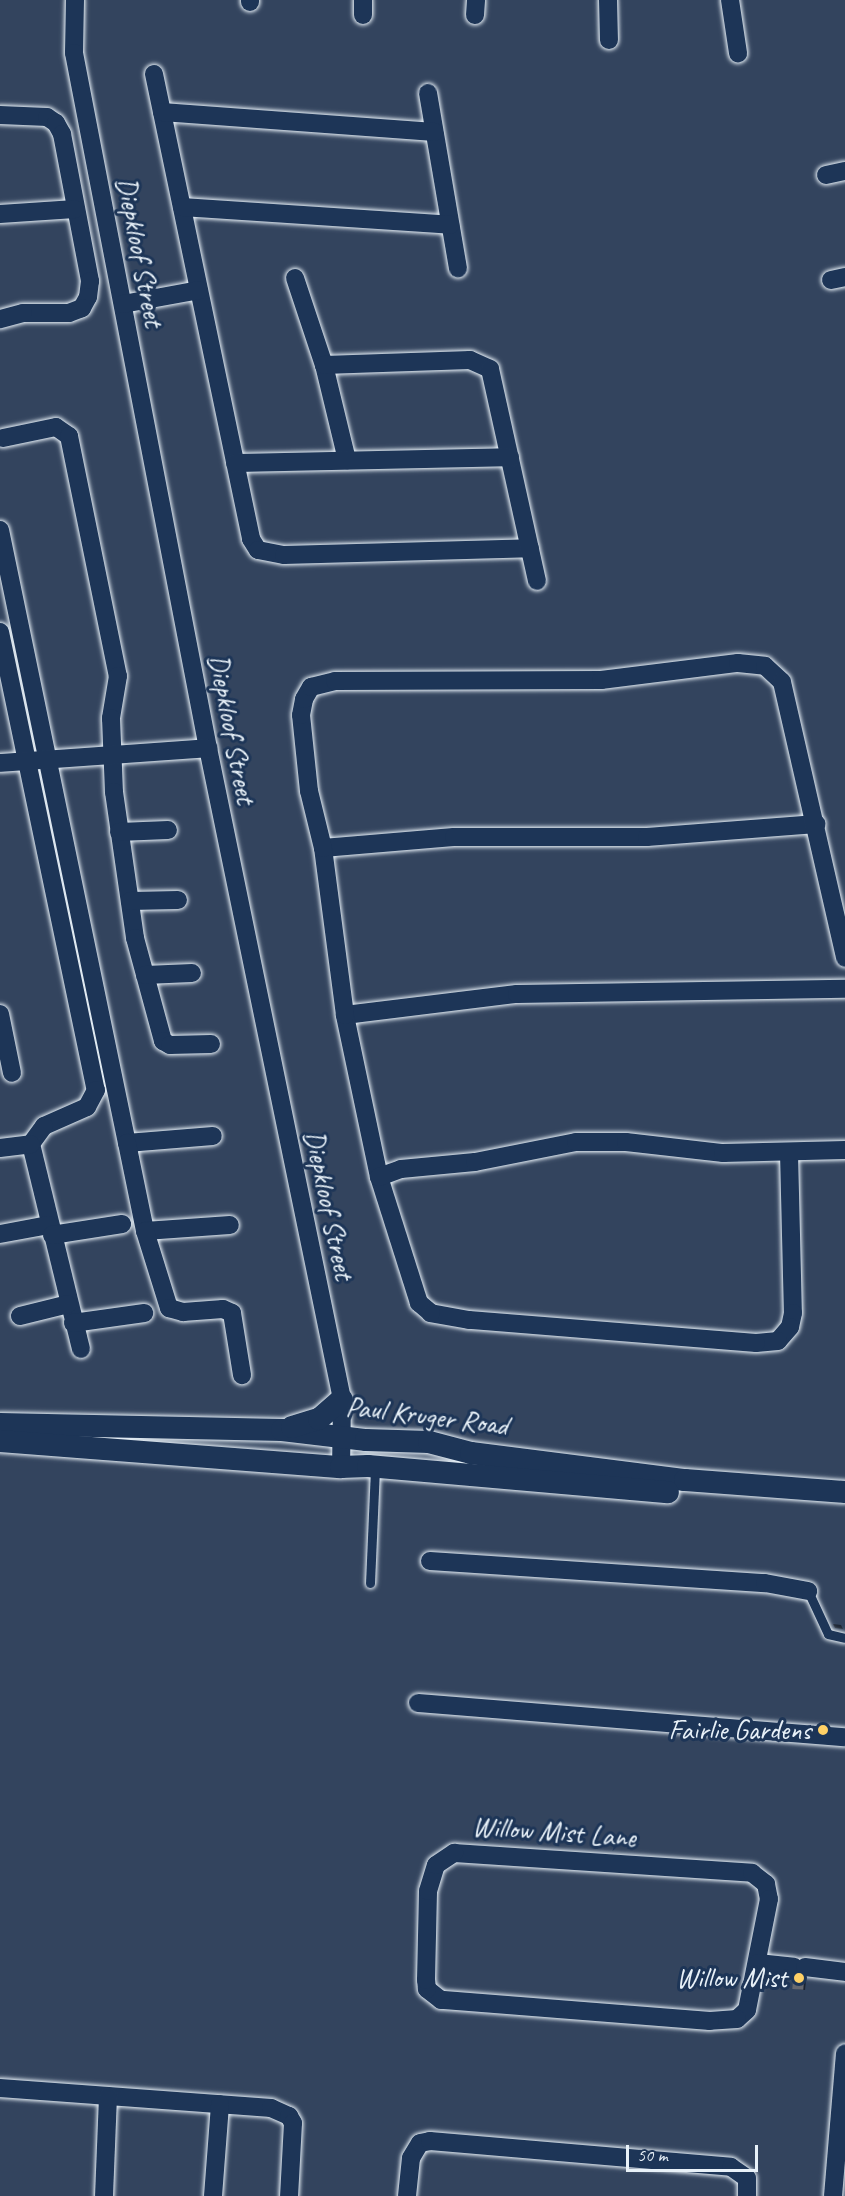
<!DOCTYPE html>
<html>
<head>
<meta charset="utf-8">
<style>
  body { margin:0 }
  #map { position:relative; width:845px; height:2196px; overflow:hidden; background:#33445e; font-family:Caveat,sans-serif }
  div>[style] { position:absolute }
  .shadow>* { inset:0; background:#0007 }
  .building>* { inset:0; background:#666870; transform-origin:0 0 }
  .roads { filter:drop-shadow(0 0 2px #e8f1f8) drop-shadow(0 0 2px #e8f1f8) }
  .service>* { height:9px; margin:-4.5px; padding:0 4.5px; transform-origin:4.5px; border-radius:4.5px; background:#1d3557 }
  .minor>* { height:18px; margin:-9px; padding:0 9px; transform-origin:9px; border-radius:9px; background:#1d3557 }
  .tertiary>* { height:22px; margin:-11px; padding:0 11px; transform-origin:11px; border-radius:11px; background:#1d3557 }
  .dots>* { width:16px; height:16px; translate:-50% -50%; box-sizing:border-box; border:3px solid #1d3557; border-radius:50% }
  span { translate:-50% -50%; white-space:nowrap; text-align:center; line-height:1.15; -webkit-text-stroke:6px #1d3557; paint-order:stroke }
  .street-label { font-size:28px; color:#e8f1f8 }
  .poi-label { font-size:28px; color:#e8f1f8 }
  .right { translate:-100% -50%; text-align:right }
  .scale { position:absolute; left:626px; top:2145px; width:132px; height:27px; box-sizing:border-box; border:3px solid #e8f1f8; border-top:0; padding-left:8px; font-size:18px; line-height:21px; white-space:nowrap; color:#e8f1f8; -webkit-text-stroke:4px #1d3557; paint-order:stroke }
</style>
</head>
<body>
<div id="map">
  <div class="shadow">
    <i style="clip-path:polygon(833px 1624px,841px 1625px,843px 1629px,835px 1628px)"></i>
    <i style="clip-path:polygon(808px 1962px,805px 1990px,796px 1989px)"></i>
  </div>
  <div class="building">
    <i style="left:795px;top:1958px;width:11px;height:31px;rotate:5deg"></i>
  </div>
  <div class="roads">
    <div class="service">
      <i style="left:370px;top:1583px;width:116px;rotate:-87.5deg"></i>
      <i style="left:808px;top:1591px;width:47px;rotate:65.1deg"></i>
      <i style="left:828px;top:1634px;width:17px;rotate:13deg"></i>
    </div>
    <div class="minor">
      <i style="left:75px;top:0;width:53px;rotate:91.1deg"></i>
      <i style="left:74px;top:53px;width:708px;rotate:79.09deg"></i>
      <i style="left:208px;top:748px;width:665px;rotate:78.37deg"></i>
      <i style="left:342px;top:1399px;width:68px;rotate:90.8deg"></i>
      <i style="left:363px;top:0;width:15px;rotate:90deg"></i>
      <i style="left:608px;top:0;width:40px;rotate:88.6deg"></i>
      <i style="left:730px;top:0;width:54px;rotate:81.4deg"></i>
      <i style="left:250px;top:2px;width:2px;rotate:-90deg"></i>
      <i style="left:475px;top:15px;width:15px;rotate:-86deg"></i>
      <i style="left:154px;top:74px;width:475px;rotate:78.2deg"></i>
      <i style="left:251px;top:539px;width:13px;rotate:58deg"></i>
      <i style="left:258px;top:550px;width:26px;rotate:11deg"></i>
      <i style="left:284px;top:555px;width:246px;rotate:-1.6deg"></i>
      <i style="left:428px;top:93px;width:178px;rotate:80.3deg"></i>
      <i style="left:162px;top:112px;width:273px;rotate:4.2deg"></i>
      <i style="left:0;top:115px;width:47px;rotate:2.4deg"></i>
      <i style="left:47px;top:117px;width:11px;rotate:34deg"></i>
      <i style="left:56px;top:123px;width:13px;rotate:61deg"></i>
      <i style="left:62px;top:134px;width:150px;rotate:79.2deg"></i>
      <i style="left:90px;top:281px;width:16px;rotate:97deg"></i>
      <i style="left:88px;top:297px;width:13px;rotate:119deg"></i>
      <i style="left:82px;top:308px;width:14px;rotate:159deg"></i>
      <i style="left:69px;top:313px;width:46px;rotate:180deg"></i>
      <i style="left:23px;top:313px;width:24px;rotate:165deg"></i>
      <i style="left:826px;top:175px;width:19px;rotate:-12deg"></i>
      <i style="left:182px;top:207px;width:269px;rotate:3.8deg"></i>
      <i style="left:0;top:214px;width:75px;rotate:-3.8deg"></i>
      <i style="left:295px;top:278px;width:92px;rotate:71.6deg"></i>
      <i style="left:324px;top:365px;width:98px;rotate:76.4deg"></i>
      <i style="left:831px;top:280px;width:14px;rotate:-12deg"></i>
      <i style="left:123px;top:304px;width:77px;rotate:-10.4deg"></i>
      <i style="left:324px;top:365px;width:146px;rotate:-2deg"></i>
      <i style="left:470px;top:360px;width:22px;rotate:24deg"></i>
      <i style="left:490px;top:369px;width:217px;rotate:77.5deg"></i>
      <i style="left:3px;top:438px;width:54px;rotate:-11.7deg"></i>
      <i style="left:56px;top:427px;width:16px;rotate:35deg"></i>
      <i style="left:69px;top:436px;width:245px;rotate:78.5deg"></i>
      <i style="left:118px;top:676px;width:43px;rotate:99.5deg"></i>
      <i style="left:111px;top:718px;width:74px;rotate:87.7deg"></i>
      <i style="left:114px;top:792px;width:148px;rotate:81.8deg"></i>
      <i style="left:135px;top:938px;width:107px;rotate:74.8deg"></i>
      <i style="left:163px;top:1041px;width:8px;rotate:30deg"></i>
      <i style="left:170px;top:1045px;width:41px;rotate:-1.4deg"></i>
      <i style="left:235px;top:463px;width:275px;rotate:-1.2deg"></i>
      <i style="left:0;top:530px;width:626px;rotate:78.3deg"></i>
      <i style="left:127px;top:1143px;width:86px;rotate:-4.7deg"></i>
      <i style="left:0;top:632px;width:468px;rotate:78.2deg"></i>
      <i style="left:96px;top:1090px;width:19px;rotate:118deg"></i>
      <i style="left:87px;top:1107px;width:47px;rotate:156.2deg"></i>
      <i style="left:44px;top:1126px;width:22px;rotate:126deg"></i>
      <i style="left:31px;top:1144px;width:211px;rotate:76.3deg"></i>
      <i style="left:0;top:763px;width:209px;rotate:-4.1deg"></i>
      <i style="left:119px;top:832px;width:49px;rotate:-2.3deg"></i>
      <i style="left:323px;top:848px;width:131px;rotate:-4.8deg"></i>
      <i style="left:454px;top:837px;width:193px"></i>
      <i style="left:647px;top:837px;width:170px;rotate:-4.4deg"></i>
      <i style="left:130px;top:901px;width:48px;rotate:-1.2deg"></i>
      <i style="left:145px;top:975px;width:47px;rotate:-2.4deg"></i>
      <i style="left:0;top:1014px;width:60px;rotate:78.5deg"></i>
      <i style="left:345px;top:1015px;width:173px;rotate:-7deg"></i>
      <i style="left:517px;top:994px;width:328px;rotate:-0.9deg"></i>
      <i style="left:127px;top:1143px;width:90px;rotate:78.4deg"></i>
      <i style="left:145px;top:1231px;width:85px;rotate:-4deg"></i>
      <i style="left:0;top:1148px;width:31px;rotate:-7deg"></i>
      <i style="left:789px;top:1153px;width:160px;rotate:88.6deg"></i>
      <i style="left:793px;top:1313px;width:14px;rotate:102deg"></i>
      <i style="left:790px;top:1327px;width:18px;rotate:131deg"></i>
      <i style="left:778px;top:1341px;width:22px;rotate:175deg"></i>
      <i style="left:756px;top:1343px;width:288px;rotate:-175.4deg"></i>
      <i style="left:469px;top:1320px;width:39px;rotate:-170deg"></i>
      <i style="left:431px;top:1313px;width:16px;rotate:-140deg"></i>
      <i style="left:419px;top:1303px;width:132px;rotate:-107.6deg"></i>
      <i style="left:379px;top:1177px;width:166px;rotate:-101.9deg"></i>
      <i style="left:345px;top:1015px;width:168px;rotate:-97.5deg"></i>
      <i style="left:323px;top:848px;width:59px;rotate:-103.8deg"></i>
      <i style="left:309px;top:791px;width:76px;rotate:-96deg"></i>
      <i style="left:301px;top:715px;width:16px;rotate:-79deg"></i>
      <i style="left:304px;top:699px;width:14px;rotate:-60deg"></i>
      <i style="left:311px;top:687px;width:25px;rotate:-14deg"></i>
      <i style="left:335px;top:681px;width:266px;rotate:-0.2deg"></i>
      <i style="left:601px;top:680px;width:138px;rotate:-7.1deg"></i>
      <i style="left:738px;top:663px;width:27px;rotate:6deg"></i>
      <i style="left:765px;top:666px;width:23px;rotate:43deg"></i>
      <i style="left:782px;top:682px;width:283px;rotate:77.1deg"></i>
      <i style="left:379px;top:1177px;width:23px;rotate:-20deg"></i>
      <i style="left:401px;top:1169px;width:74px;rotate:-5.4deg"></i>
      <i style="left:475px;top:1162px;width:103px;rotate:-11.2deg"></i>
      <i style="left:576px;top:1142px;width:50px"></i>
      <i style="left:626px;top:1142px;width:98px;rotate:6.5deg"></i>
      <i style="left:723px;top:1153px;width:122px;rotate:-1.4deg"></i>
      <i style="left:145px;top:1231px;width:81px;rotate:72.7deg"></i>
      <i style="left:169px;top:1308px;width:15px;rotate:16deg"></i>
      <i style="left:183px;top:1312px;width:40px;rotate:-4.3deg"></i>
      <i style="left:223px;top:1309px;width:10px;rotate:24deg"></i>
      <i style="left:232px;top:1313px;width:63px;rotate:80.8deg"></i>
      <i style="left:0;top:1234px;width:50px;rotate:-10.4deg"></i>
      <i style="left:52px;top:1235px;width:71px;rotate:-8.9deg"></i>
      <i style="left:20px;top:1316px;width:49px;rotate:-14deg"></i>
      <i style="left:73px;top:1323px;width:72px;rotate:-8deg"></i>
      <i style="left:430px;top:1561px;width:336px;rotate:3.8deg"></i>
      <i style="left:765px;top:1583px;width:44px;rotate:10.5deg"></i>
      <i style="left:418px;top:1703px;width:428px;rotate:4.6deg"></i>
      <i style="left:454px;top:1853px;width:299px;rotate:3.8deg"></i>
      <i style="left:752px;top:1873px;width:18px;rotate:38deg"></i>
      <i style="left:766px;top:1884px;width:15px;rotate:79deg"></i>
      <i style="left:769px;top:1899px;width:113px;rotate:101.2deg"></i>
      <i style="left:747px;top:2010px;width:13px;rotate:138deg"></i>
      <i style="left:737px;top:2019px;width:27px;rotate:176deg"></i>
      <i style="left:710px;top:2021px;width:270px;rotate:-175.5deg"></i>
      <i style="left:441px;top:2000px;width:18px;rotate:-142deg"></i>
      <i style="left:427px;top:1989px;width:9px;rotate:-96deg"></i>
      <i style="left:426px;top:1980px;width:89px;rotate:-88.7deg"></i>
      <i style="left:428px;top:1891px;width:27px;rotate:-73deg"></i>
      <i style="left:436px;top:1865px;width:22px;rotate:-34deg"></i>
      <i style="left:758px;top:1963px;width:36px;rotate:6deg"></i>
      <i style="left:805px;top:1967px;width:40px;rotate:7.1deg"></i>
      <i style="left:0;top:2088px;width:272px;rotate:4.2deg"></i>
      <i style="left:271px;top:2108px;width:20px;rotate:24deg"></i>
      <i style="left:289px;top:2116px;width:8px;rotate:60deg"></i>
      <i style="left:293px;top:2123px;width:73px;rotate:93.1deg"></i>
      <i style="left:104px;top:2196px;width:100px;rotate:-87.7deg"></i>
      <i style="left:213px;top:2196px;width:92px;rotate:-85.6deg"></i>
      <i style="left:407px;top:2196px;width:38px;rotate:-84deg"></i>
      <i style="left:411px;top:2158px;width:17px;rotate:-59deg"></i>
      <i style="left:420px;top:2143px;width:10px;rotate:-11deg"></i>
      <i style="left:430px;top:2141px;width:302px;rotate:4.9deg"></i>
      <i style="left:731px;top:2167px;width:19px;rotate:35deg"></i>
      <i style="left:747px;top:2178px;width:18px;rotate:90deg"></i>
      <i style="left:833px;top:2196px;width:143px;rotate:-85.2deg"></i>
    </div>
    <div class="tertiary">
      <i style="left:0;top:1424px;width:282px;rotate:1.2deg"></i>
      <i style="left:282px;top:1430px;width:85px;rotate:6.8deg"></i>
      <i style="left:366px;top:1440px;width:63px;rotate:1.8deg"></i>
      <i style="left:429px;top:1442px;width:43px;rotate:14.7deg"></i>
      <i style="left:471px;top:1453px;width:216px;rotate:7.2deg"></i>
      <i style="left:685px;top:1480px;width:160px;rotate:4.3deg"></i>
      <i style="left:292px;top:1427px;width:28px;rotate:-17deg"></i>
      <i style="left:319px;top:1419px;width:30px;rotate:-41deg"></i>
      <i style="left:0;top:1441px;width:342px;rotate:4.4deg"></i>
      <i style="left:341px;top:1467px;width:27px;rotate:-2deg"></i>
      <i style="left:368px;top:1466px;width:301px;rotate:5deg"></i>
    </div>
  </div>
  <div class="dots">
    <i style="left:823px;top:1730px;background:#ffd166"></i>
    <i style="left:799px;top:1978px;background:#ffd166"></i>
  </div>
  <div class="street-label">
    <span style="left:140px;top:252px;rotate:79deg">Diepkloof Street</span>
    <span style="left:232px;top:729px;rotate:79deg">Diepkloof Street</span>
    <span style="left:329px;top:1205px;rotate:78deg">Diepkloof Street</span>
    <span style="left:427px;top:1416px;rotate:7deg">Paul Kruger Road</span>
    <span style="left:554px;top:1832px;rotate:4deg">Willow Mist Lane</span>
  </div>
  <div class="poi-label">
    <span class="right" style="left:811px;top:1730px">Fairlie Gardens</span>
    <span class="right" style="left:787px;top:1978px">Willow Mist</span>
  </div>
  <div class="scale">50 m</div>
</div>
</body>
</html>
